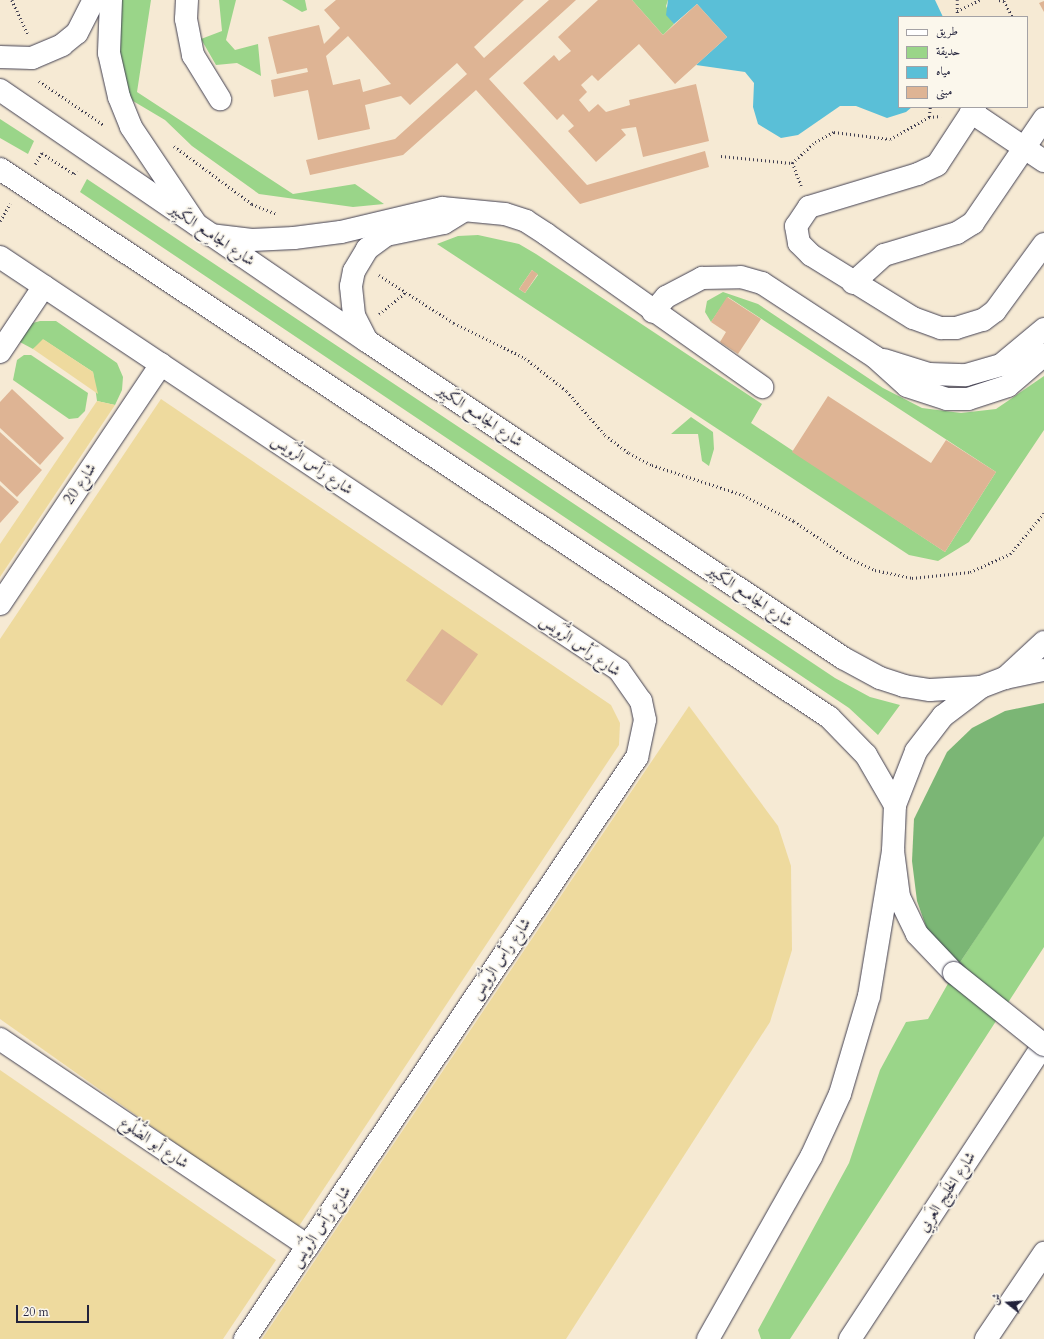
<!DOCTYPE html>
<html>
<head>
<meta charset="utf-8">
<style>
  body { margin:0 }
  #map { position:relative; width:1044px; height:1339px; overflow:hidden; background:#f6ead4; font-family:Cardo,Amiri,serif }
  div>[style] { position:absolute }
  .green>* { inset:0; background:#9ad589 }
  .forest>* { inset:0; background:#7bb675 }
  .sand>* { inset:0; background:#eeda9e }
  .water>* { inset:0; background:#5abfd7 }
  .building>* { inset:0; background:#deb494; transform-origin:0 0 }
  .path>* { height:2.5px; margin-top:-1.25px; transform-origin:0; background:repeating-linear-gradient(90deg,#424052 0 1px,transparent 0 4px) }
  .roads { filter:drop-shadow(0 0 1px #424052) drop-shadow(0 0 1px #424052) }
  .minor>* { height:22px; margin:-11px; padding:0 11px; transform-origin:11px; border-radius:11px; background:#fff }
  .major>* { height:22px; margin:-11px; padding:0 11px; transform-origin:11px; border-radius:11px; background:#fff }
  .highway>* { height:22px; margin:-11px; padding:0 11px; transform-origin:11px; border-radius:11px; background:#fff }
  .bridges { filter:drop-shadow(0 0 1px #424052) drop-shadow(0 0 1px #424052) }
  .major-bridge>* { height:22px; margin:-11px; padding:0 11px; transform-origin:11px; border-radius:11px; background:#fff }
  span { translate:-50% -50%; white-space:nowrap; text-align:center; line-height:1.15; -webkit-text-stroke:3.5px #fbf7ec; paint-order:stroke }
  .street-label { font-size:15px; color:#22223b }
  .legend { position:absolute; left:898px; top:16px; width:130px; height:92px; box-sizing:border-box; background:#fbf7ec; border:1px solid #a4a2a5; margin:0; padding:5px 7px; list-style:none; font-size:12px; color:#22223b }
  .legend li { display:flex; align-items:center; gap:8px; height:20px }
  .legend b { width:20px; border:1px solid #a4a2a5 }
  .north { position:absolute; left:988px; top:1283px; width:40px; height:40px; -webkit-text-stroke:3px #fbf7ec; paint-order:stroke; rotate:287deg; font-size:11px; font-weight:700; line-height:16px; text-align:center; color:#22223b }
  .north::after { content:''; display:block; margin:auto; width:14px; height:18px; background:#22223b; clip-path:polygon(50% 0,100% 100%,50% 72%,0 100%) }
  .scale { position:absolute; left:16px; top:1305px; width:73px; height:18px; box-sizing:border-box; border:2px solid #22223b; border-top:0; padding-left:5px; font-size:12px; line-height:14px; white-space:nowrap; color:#22223b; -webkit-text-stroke:3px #fbf7ec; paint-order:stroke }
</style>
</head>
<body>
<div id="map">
  <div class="green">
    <i style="clip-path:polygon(119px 0,151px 0,137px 92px,293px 194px,355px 184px,384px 204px,353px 207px,259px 194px,192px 146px,165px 120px,133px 101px,126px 89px,117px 57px)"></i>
    <i style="clip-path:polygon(219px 0,236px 0,226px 40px,235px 50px,258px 44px,261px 76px,237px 63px,216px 65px,201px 39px,222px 31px)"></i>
    <i style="clip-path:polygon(282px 0,305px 0,307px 10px,302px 12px)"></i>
    <i style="clip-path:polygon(632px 0,668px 0,666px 6px,674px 24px,663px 35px)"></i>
    <i style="clip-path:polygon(0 119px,34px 141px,28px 154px,0 138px)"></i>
    <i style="clip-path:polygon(87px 179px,835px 678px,870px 697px,900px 705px,878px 735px,849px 708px,80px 192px)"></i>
    <i style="clip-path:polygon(evenodd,478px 235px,519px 244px,536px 254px,762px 404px,751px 423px,945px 552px,996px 472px,728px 297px,711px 322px,705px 312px,707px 301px,723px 292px,758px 304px,883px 388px,922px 408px,961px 413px,996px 409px,1044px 376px,1044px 430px,969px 542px,938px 561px,909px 555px,437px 244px,458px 236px,478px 235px,532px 270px,538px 275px,525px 293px,519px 289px,532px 270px)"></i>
    <i style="clip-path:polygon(40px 321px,56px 321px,117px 363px,123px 377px,122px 390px,115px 405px,97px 401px,93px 372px,44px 340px,33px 349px,18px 341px,29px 324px)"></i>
    <i style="clip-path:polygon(24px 355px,31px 355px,88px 393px,85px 411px,78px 418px,69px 419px,13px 380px,17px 360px)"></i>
    <i style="clip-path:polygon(691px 417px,713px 432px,714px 449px,709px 466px,702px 461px,698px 434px,671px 434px)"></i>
    <i style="clip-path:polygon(1044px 834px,1044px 947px,790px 1339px,761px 1339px,758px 1330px,849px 1163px,880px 1070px,906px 1022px,928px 1019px,959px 964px)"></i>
  </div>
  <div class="forest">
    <i style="clip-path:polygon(1044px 703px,1044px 836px,959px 964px,928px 932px,917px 901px,912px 861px,914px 819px,947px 752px,972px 728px,1005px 711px)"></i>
  </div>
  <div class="sand">
    <i style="clip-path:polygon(43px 339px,93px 372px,98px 394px,33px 349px)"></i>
    <i style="clip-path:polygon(161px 399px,611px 705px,620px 723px,619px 745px,297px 1229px,0 1019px,0 639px)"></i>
    <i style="clip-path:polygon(97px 401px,115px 405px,0 577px,0 544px)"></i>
    <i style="clip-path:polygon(689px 706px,778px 826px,791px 866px,792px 950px,770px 1022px,566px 1339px,262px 1339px)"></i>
    <i style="clip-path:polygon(0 1070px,276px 1260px,223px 1339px,0 1339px)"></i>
  </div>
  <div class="water">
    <i style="clip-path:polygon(668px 0,935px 0,943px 17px,899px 17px,899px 107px,912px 107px,906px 112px,887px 118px,856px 106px,840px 106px,798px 135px,781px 138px,758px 124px,753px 107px,754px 83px,745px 72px,696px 65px,727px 37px,697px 4px,674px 24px,666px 15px)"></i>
  </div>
  <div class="building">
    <i style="clip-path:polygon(evenodd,336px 0,524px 0,474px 47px,484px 58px,549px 0,576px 0,489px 79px,587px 185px,705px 151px,709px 167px,580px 204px,476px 90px,403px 155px,310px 175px,306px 160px,395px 139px,467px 74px,457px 63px,410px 105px,401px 96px,365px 105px,370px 129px,318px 140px,308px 90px,274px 97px,271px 80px,308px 72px,307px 68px,277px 74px,268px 37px,319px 25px,324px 44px,340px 28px,324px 10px,336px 0,348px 36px,391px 84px,363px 92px,360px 79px,333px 85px,326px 56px,348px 36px)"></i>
    <i style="clip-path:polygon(598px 0,632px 0,663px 35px,697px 4px,727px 37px,675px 84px,639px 44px,598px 81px,592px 75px,581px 85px,587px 92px,579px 100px,589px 112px,598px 104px,606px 112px,630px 105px,629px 100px,696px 84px,709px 141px,643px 157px,636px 127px,621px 129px,626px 135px,596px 162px,568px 131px,574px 126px,563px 114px,557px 120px,523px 83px,554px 55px,559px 61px,571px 51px,558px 37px)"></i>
    <i style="clip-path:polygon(1044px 1px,1044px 12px,1039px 3px)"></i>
    <i style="left:532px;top:270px;width:7px;height:23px;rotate:34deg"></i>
    <i style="clip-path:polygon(727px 297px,761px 319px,738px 354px,720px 342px,726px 332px,711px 322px)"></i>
    <i style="clip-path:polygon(12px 389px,64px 438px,40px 465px,0 428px,0 402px)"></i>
    <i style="clip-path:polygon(828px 396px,931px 463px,946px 440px,996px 472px,945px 552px,792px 452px)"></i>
    <i style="clip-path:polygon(0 432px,42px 470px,17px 497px,0 481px)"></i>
    <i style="clip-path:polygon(0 485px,19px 502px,0 523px)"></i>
    <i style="left:442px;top:629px;width:44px;height:63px;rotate:35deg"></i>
  </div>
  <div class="path">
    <i style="left:12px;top:0;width:38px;rotate:65deg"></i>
    <i style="left:999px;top:0;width:5px;rotate:11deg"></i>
    <i style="left:1004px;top:1px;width:18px;rotate:61deg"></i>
    <i style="left:957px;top:11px;width:25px;rotate:-26deg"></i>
    <i style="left:957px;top:17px;width:17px;rotate:-90deg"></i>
    <i style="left:39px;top:81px;width:78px;rotate:34.1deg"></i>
    <i style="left:929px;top:117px;width:10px;rotate:-84deg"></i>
    <i style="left:174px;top:146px;width:97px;rotate:36.6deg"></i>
    <i style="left:252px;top:204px;width:27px;rotate:22deg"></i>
    <i style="left:721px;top:156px;width:71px;rotate:5.6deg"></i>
    <i style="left:35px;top:164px;width:13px;rotate:-58deg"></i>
    <i style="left:42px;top:153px;width:38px;rotate:33deg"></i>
    <i style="left:74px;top:174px;width:4px;rotate:-56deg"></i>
    <i style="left:801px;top:186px;width:25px;rotate:-111deg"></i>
    <i style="left:792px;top:163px;width:31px;rotate:-42deg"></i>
    <i style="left:815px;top:142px;width:21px;rotate:-28deg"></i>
    <i style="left:834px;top:132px;width:56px;rotate:7.1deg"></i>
    <i style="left:890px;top:139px;width:45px;rotate:-29.4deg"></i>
    <i style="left:929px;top:117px;width:12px;rotate:-5deg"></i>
    <i style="left:0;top:221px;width:20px;rotate:-60deg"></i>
    <i style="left:379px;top:275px;width:89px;rotate:32.6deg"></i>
    <i style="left:454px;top:323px;width:79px;rotate:26.2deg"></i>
    <i style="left:525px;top:358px;width:53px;rotate:38.2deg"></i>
    <i style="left:567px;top:391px;width:58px;rotate:49.2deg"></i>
    <i style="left:605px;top:435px;width:30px;rotate:37deg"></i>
    <i style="left:629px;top:453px;width:26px;rotate:28deg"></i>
    <i style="left:652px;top:465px;width:96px;rotate:18.2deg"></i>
    <i style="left:743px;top:495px;width:57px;rotate:27deg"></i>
    <i style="left:794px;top:521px;width:64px;rotate:34.2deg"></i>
    <i style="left:847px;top:557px;width:31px;rotate:25deg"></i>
    <i style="left:875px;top:570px;width:38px;rotate:12deg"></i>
    <i style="left:912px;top:578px;width:58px;rotate:-5.9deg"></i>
    <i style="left:970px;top:572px;width:44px;rotate:-24.2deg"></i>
    <i style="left:1010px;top:554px;width:53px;rotate:-50.3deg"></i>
    <i style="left:379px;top:314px;width:35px;rotate:-39deg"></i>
  </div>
  <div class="roads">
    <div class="minor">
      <i style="left:111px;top:0;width:53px;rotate:92.2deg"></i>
      <i style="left:109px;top:53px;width:45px;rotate:77.2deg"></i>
      <i style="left:119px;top:97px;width:32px;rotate:68deg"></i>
      <i style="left:131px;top:127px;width:117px;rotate:56.2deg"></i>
      <i style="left:187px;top:0;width:19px;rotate:93deg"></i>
      <i style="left:186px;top:19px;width:37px;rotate:79deg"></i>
      <i style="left:193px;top:55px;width:52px;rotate:58.5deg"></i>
      <i style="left:0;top:57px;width:32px;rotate:2deg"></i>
      <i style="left:32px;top:58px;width:33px;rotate:-23deg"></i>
      <i style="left:62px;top:45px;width:19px;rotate:-39deg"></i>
      <i style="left:77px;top:33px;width:37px;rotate:-63deg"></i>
      <i style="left:975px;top:107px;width:69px;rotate:123.2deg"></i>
      <i style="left:937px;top:165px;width:21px;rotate:155deg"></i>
      <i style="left:918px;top:174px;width:114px;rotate:163.2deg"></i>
      <i style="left:809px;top:207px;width:23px;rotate:124deg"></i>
      <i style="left:796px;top:226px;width:17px;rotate:80deg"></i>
      <i style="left:799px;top:243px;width:17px;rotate:45deg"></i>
      <i style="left:811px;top:255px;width:120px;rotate:31.7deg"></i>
      <i style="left:913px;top:318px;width:30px;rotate:20deg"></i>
      <i style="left:941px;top:328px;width:15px"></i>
      <i style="left:956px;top:328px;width:28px;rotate:-17deg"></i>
      <i style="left:983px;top:320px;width:15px;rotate:-37deg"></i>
      <i style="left:995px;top:311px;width:83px;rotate:-53.8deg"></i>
      <i style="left:971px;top:112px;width:88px;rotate:33.9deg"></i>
      <i style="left:210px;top:235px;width:42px;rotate:6.8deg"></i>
      <i style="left:252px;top:240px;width:42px;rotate:-2.7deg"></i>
      <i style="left:294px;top:238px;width:47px;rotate:-7.3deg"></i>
      <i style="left:341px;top:232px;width:104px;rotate:-13.4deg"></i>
      <i style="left:442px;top:208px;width:63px;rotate:5.4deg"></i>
      <i style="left:505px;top:214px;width:22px;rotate:18deg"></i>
      <i style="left:526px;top:221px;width:24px;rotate:33deg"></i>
      <i style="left:546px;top:234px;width:265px;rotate:35.3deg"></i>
      <i style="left:0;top:257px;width:744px;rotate:33.71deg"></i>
      <i style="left:619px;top:670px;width:38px;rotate:55deg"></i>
      <i style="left:641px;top:701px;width:19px;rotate:78deg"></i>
      <i style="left:645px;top:720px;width:38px;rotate:102deg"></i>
      <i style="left:637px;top:757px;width:702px;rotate:123.96deg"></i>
      <i style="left:853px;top:283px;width:42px;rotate:-42.1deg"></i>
      <i style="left:884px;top:255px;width:76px;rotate:-16.8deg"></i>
      <i style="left:957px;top:233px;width:19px;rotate:-32deg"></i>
      <i style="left:973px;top:223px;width:126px;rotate:-55.7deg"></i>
      <i style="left:653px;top:312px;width:20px;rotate:-49deg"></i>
      <i style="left:666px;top:297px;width:41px;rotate:-27.8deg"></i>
      <i style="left:702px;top:278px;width:39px;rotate:-1deg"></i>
      <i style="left:741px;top:277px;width:22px;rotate:16deg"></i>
      <i style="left:762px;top:283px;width:135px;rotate:33.2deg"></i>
      <i style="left:875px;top:357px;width:43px;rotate:42.2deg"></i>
      <i style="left:907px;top:386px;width:42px;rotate:18deg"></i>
      <i style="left:947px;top:399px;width:21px"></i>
      <i style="left:968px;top:399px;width:42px;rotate:-18deg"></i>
      <i style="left:1008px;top:386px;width:48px;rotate:-40.7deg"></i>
      <i style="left:367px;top:341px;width:29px;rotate:-117deg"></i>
      <i style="left:354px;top:315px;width:29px;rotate:-96deg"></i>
      <i style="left:351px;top:286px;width:15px;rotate:-79deg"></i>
      <i style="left:354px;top:271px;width:26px;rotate:-59deg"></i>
      <i style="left:367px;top:249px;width:24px;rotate:-36deg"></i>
      <i style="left:386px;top:235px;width:59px;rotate:-11.7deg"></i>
      <i style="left:444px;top:223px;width:22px;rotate:-32deg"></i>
      <i style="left:0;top:352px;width:79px;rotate:-56.3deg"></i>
      <i style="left:884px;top:360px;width:47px;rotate:17.3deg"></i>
      <i style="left:929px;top:374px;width:37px;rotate:2deg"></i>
      <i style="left:966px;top:375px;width:36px;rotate:-16deg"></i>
      <i style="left:1001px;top:365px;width:56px;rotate:-39.9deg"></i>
      <i style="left:0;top:604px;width:289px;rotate:-56.1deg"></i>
      <i style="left:1005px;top:678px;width:53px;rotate:-42.7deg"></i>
      <i style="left:0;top:1039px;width:371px;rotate:33.9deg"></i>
    </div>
    <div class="major">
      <i style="left:0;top:90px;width:445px;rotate:34.4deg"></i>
      <i style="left:367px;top:341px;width:572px;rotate:33.66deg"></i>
      <i style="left:843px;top:658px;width:42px;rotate:28.4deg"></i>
      <i style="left:880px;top:678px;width:25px;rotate:18deg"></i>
      <i style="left:904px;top:686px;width:26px;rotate:9deg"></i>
      <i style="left:930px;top:690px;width:51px;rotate:-3.4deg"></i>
      <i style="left:0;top:169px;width:994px;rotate:33.47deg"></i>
      <i style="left:829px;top:717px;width:53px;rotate:45.8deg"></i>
      <i style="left:866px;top:755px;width:58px;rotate:59.9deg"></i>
      <i style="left:954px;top:973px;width:54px;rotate:-133.5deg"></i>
      <i style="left:917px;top:934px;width:41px;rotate:-115.9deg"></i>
      <i style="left:899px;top:897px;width:46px;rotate:-97.4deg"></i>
      <i style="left:893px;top:851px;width:46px;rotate:-87.5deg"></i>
      <i style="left:895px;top:805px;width:58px;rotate:-68.7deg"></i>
      <i style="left:916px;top:751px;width:44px;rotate:-52.4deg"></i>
      <i style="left:943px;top:716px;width:48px;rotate:-37.3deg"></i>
      <i style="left:981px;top:687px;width:26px;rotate:-21deg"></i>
      <i style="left:1005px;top:678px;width:40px;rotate:-12deg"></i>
    </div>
    <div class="highway">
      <i style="left:708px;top:1339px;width:209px;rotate:-60.5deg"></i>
      <i style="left:811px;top:1157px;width:69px;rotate:-65.3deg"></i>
      <i style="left:840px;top:1094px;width:102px;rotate:-73.5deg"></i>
      <i style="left:869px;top:996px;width:147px;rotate:-80.6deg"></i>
      <i style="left:850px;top:1339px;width:353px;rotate:-56.7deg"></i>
      <i style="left:986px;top:1339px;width:104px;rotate:-56deg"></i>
    </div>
  </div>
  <div class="bridges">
    <div class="major-bridge">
      <i style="left:954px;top:973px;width:115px;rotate:38.7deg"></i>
    </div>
  </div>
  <div class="street-label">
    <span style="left:212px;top:235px;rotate:34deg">شارع الجامِع الكَبِير</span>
    <span style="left:480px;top:416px;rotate:34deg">شارع الجامِع الكَبِير</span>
    <span style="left:312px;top:465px;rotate:34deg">شارع رَأس الرُّوَيس</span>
    <span style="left:80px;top:484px;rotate:-56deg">شارع 20</span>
    <span style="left:750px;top:596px;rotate:34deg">شارع الجامِع الكَبِير</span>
    <span style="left:580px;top:646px;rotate:35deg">شارع رَأس الرُّوَيس</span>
    <span style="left:501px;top:959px;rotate:-56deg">شارع رَأس الرُّوَيس</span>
    <span style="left:154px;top:1143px;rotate:34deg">شارع أبو الضُّلُوع</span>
    <span style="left:947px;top:1192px;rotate:-57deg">شارع الخَلِيج العَربِي</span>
    <span style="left:321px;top:1227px;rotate:-56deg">شارع رَأس الرُّوَيس</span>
  </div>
  <ul class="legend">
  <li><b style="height:5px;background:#fff"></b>طريق</li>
  <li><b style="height:11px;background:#9ad589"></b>حديقة</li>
  <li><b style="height:11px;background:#5abfd7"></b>مياه</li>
  <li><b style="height:11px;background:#deb494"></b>مبنى</li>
  </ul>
  <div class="north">ش</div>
  <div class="scale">20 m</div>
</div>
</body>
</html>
